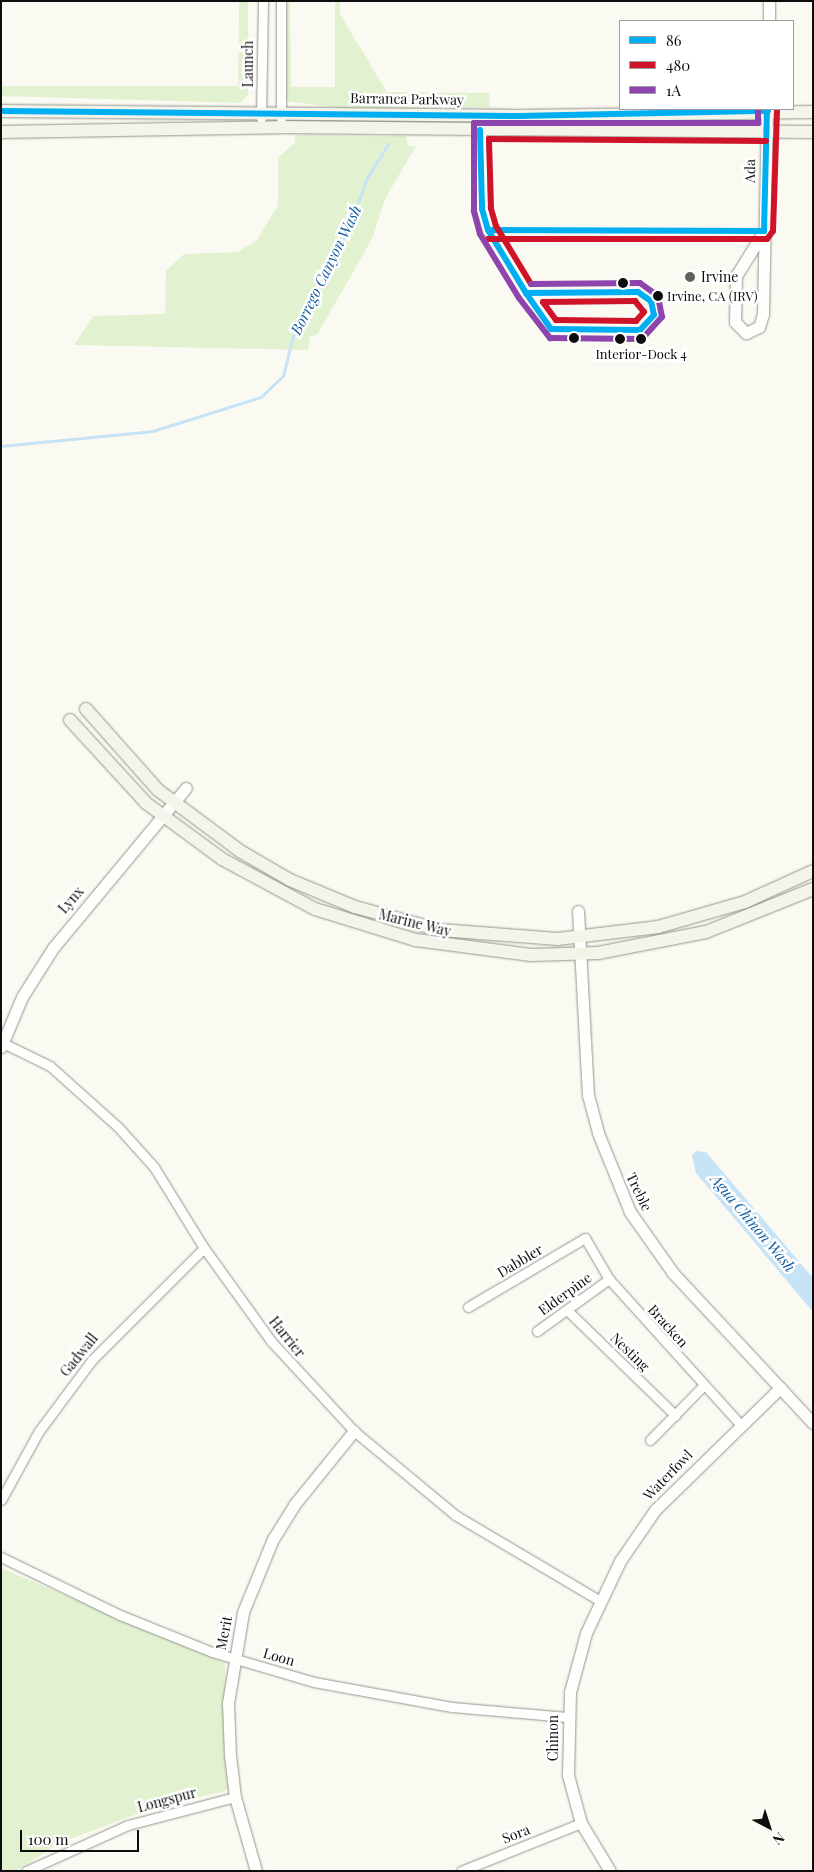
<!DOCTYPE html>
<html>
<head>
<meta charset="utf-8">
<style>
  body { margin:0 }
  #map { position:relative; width:814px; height:1872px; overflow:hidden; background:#fbfaf2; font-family:"Playfair Display",serif }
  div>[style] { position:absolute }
  .green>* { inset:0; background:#e2f2d1 }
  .water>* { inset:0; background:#c7e3f6 }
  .stream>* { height:2.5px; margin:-1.25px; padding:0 1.25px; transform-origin:1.25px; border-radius:1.25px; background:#c7e3f6 }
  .roads { filter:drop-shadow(0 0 1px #949490) drop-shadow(0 0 1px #949490) }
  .minor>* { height:9px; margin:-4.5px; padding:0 4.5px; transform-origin:4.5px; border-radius:4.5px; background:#fefefd }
  .tertiary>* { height:11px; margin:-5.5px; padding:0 5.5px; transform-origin:5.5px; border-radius:5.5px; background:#fefefd }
  .secondary>* { height:12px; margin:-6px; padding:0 6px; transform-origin:6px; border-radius:6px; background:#f5f4ea }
  .bus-1>* { height:6px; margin:-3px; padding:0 3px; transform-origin:3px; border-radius:3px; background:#00aff2 }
  .bus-2>* { height:6px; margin:-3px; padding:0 3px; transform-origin:3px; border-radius:3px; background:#cf1429 }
  .bus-3>* { height:6px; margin:-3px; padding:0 3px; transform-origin:3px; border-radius:3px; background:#8e44ad }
  .dots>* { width:14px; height:14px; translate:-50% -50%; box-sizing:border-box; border:2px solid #fff; border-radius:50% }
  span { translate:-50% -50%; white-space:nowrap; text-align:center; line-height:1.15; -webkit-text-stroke:5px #fff; paint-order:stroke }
  .bus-label { font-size:13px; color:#0d0d0d }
  .left { translate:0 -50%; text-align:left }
  .street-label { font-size:14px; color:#0d0d0d }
  .poi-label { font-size:14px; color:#0d0d0d }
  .water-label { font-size:15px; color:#125ca3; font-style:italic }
  .frame { position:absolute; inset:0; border:2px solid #0d0d0d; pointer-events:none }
  .legend { position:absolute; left:619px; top:20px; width:175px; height:90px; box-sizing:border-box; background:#fff; border:1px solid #9e9e9e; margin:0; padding:6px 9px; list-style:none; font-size:15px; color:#0d0d0d }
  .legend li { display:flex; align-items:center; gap:10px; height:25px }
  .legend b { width:25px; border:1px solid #9e9e9e }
  .north { position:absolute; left:744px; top:1802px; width:50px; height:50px; -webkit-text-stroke:4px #fff; paint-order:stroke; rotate:140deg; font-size:14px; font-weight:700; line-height:20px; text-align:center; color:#0d0d0d }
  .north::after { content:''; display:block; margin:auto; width:18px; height:22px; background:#0d0d0d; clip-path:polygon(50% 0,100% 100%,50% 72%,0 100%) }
  .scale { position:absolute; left:20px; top:1830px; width:119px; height:22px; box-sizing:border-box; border:2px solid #0d0d0d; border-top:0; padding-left:6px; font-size:15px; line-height:18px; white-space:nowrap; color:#0d0d0d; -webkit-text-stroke:4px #fff; paint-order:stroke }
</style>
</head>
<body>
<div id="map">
  <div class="green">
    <i style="clip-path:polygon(210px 1px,248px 1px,248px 95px,240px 103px,1px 96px,1px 86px,238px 86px,239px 2px)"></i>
    <i style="clip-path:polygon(285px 1px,290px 1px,291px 87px,335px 87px,335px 1px,340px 1px,340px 14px,387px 92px,489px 93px,490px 107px,347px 109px,286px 101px)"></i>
    <i style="clip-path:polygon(295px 135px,406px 136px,408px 146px,416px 146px,385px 199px,372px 239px,317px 335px,310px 336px,308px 350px,74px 345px,93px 316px,165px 314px,166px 271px,184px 254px,238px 252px,257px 240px,278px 205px,278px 158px,295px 142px)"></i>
    <i style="clip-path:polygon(1px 1568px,225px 1663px,228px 1790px,148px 1810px,62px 1842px,16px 1871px,1px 1871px)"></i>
  </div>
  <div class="water">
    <i style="clip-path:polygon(696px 1151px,706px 1152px,813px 1278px,813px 1312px,696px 1173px,692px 1155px)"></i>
  </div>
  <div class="stream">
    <i style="left:1px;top:446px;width:153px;rotate:-5.6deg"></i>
    <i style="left:153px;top:431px;width:113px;rotate:-17.5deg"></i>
    <i style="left:261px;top:397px;width:30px;rotate:-44deg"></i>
    <i style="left:283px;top:376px;width:41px;rotate:-76deg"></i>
    <i style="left:293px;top:336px;width:125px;rotate:-62.8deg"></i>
    <i style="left:350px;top:225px;width:50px;rotate:-70.1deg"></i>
    <i style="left:367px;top:178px;width:40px;rotate:-58deg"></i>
  </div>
  <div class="roads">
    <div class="minor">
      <i style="left:261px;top:118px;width:117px;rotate:-89deg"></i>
      <i style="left:281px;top:118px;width:117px;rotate:-90deg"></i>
      <i style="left:3px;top:1043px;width:52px;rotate:26.1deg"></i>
      <i style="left:50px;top:1066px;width:91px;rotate:41.9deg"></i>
      <i style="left:118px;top:1127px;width:54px;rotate:48deg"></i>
      <i style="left:154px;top:1167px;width:95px;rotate:58.3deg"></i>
      <i style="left:204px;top:1248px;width:115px;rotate:54.2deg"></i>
      <i style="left:271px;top:1341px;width:122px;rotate:47.3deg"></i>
      <i style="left:354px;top:1431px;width:131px;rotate:39.7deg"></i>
      <i style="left:455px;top:1515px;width:167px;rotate:30.6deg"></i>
      <i style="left:468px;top:1307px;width:136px;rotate:-30.5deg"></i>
      <i style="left:585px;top:1238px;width:48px;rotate:59.7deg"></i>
      <i style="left:609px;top:1279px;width:197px;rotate:47.9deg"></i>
      <i style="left:567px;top:1310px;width:151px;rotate:44.2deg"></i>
      <i style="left:537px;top:1331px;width:89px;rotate:-35.8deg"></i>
      <i style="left:650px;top:1440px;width:77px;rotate:-45.5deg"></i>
      <i style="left:1px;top:1500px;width:79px;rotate:-61.2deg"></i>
      <i style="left:39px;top:1431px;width:89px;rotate:-53.3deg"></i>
      <i style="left:92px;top:1360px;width:158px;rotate:-45deg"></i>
      <i style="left:1px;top:1557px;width:132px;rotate:26deg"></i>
      <i style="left:120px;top:1615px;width:99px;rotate:21.9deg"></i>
      <i style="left:212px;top:1652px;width:106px;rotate:16.4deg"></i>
      <i style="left:314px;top:1682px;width:140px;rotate:10.3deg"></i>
      <i style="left:452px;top:1707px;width:115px;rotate:5deg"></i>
      <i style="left:26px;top:1871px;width:112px;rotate:-24.3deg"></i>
      <i style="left:128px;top:1825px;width:111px;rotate:-14.7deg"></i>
      <i style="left:461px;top:1871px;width:129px;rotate:-21.8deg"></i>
    </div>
    <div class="tertiary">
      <i style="left:769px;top:1px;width:20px;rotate:90deg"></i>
      <i style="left:480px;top:120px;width:89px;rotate:88.7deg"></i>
      <i style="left:482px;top:209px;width:22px;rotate:74deg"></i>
      <i style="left:764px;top:231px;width:53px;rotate:121.9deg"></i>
      <i style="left:736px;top:276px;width:46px;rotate:91.2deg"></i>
      <i style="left:735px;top:322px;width:16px;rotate:45deg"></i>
      <i style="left:746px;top:333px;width:14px;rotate:-25deg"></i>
      <i style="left:759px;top:327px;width:14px;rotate:-73deg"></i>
      <i style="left:763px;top:314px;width:205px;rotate:-88.9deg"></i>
      <i style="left:578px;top:911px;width:184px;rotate:86.9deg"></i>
      <i style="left:588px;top:1095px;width:39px;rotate:75deg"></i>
      <i style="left:598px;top:1133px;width:85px;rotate:67.9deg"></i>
      <i style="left:630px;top:1212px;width:75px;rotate:54.8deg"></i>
      <i style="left:673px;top:1273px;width:205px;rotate:47deg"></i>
      <i style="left:1px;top:1047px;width:54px;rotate:-67.2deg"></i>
      <i style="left:22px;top:997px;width:58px;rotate:-57.7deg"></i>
      <i style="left:53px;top:948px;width:208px;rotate:-50.3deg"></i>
      <i style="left:256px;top:1871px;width:77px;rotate:-105.8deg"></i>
      <i style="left:235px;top:1797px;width:42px;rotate:-96.8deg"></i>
      <i style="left:230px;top:1755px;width:52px;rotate:-92.2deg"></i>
      <i style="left:228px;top:1703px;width:92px;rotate:-80.6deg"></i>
      <i style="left:243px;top:1612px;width:79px;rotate:-67.7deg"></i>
      <i style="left:273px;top:1539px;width:40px;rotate:-58deg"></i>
      <i style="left:294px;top:1505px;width:95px;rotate:-51deg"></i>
      <i style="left:610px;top:1871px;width:56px;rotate:-121.1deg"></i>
      <i style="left:581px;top:1823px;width:50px;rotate:-105.2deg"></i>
      <i style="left:568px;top:1775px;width:83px;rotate:-88.6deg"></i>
      <i style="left:570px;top:1692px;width:61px;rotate:-74.8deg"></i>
      <i style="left:586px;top:1633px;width:80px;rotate:-64.7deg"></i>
      <i style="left:620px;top:1561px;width:62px;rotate:-55.5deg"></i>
      <i style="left:655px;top:1510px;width:175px;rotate:-44.3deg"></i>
    </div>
    <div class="secondary">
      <i style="left:1px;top:111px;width:518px;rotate:0.55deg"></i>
      <i style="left:519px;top:116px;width:294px;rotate:-0.8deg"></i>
      <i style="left:1px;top:132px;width:279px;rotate:-1deg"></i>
      <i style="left:280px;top:127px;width:533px;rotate:0.54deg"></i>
      <i style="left:86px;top:709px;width:108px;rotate:48.4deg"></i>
      <i style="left:158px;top:790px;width:102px;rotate:36.6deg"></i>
      <i style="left:240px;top:851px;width:58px;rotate:30.1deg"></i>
      <i style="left:290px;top:880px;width:70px;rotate:22.6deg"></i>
      <i style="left:355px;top:907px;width:88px;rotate:15.1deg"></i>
      <i style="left:440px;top:930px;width:118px;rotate:4.4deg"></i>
      <i style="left:558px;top:939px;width:101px;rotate:-6.8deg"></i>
      <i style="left:658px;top:927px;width:91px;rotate:-16deg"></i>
      <i style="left:745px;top:902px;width:75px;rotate:-24.5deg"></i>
      <i style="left:70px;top:720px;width:113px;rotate:47.5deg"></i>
      <i style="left:146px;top:803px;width:94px;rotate:36.4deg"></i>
      <i style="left:222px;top:859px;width:106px;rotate:28.3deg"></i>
      <i style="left:315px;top:909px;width:106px;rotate:17.1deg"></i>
      <i style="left:416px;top:940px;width:116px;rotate:7.4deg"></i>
      <i style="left:531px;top:955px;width:67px;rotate:-1.7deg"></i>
      <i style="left:598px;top:953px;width:110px;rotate:-11deg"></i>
      <i style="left:706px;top:932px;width:115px;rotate:-21.9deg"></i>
    </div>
  </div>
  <div class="bus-1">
    <i style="left:1px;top:111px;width:518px;rotate:0.55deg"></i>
    <i style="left:519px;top:116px;width:249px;rotate:-1.2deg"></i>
    <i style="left:480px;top:130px;width:79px;rotate:88.5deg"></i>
    <i style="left:482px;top:209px;width:22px;rotate:74deg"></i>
    <i style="left:488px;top:230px;width:74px;rotate:58.9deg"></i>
    <i style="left:488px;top:230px;width:276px;rotate:0.2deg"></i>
    <i style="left:764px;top:231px;width:122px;rotate:-88.6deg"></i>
    <i style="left:638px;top:292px;width:16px;rotate:35deg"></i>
    <i style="left:651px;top:301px;width:14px;rotate:78deg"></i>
    <i style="left:654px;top:315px;width:21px;rotate:133deg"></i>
    <i style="left:640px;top:330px;width:89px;rotate:-179.4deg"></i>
    <i style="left:551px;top:329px;width:44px;rotate:-124.8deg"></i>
    <i style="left:526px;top:293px;width:112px;rotate:-0.5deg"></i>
  </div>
  <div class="bus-2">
    <i style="left:488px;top:239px;width:279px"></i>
    <i style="left:767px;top:239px;width:10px;rotate:-53deg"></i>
    <i style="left:773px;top:231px;width:120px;rotate:-88.1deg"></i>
    <i style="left:531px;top:284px;width:68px;rotate:-121.1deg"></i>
    <i style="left:496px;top:226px;width:19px;rotate:-106deg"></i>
    <i style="left:491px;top:208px;width:69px;rotate:-91.7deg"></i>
    <i style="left:489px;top:139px;width:277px;rotate:0.4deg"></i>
    <i style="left:635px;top:301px;width:14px;rotate:51deg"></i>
    <i style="left:644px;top:312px;width:12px;rotate:132deg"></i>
    <i style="left:636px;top:321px;width:80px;rotate:-179.3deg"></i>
    <i style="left:556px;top:320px;width:22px;rotate:-126deg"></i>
    <i style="left:543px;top:302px;width:92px;rotate:-0.6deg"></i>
  </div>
  <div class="bus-3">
    <i style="left:519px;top:298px;width:75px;rotate:-121.4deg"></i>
    <i style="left:480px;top:234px;width:24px;rotate:-105deg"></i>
    <i style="left:474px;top:211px;width:88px;rotate:-90deg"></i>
    <i style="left:474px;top:123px;width:284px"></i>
    <i style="left:758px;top:123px;width:14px;rotate:-90deg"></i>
    <i style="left:519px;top:298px;width:51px;rotate:52.2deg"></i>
    <i style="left:550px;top:338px;width:92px;rotate:0.6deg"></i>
    <i style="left:642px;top:339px;width:30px;rotate:-48deg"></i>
    <i style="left:662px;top:317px;width:21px;rotate:-101deg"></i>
    <i style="left:658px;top:296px;width:22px;rotate:-144deg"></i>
    <i style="left:640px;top:283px;width:109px;rotate:179.5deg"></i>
  </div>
  <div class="dots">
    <i style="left:690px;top:277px;background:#60605d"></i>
    <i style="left:623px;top:283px;background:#0d0d0d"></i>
    <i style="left:658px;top:296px;background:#0d0d0d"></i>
    <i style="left:574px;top:338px;background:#0d0d0d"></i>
    <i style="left:620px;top:339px;background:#0d0d0d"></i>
    <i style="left:641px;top:339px;background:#0d0d0d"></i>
  </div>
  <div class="bus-label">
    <span class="left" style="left:667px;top:296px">Irvine, CA (IRV)</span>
    <span style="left:641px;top:354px">Interior-Dock 4</span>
  </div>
  <div class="street-label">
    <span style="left:248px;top:64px;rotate:-90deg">Launch</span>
    <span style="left:407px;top:99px;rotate:1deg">Barranca Parkway</span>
    <span style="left:750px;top:171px;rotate:-89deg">Ada</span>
    <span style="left:71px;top:900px;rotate:-49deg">Lynx</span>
    <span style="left:415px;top:923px;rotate:14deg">Marine Way</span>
    <span style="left:639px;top:1192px;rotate:64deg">Treble</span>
    <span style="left:520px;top:1261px;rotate:-31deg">Dabbler</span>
    <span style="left:565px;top:1294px;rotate:-36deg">Elderpine</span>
    <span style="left:668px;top:1326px;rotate:48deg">Bracken</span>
    <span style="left:287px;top:1337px;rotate:51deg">Harrier</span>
    <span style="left:630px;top:1352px;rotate:44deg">Nesting</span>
    <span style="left:79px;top:1355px;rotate:-51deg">Gadwall</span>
    <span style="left:668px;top:1475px;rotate:-46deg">Waterfowl</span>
    <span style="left:224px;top:1633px;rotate:-79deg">Merit</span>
    <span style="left:279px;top:1657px;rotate:16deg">Loon</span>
    <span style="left:553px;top:1738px;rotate:-90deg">Chinon</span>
    <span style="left:167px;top:1800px;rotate:-15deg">Longspur</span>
    <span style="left:516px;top:1834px;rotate:-21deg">Sora</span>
  </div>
  <div class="poi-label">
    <span class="left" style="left:701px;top:277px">Irvine</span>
  </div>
  <div class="water-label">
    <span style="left:326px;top:270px;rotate:-64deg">Borrego Canyon Wash</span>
    <span style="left:753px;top:1223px;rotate:50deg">Agua Chinon Wash</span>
  </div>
  <div class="frame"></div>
  <ul class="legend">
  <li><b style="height:6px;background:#00aff2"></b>86</li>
  <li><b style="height:6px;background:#cf1429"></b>480</li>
  <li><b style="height:6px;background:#8e44ad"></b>1A</li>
  </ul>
  <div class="north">N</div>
  <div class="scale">100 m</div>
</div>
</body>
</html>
